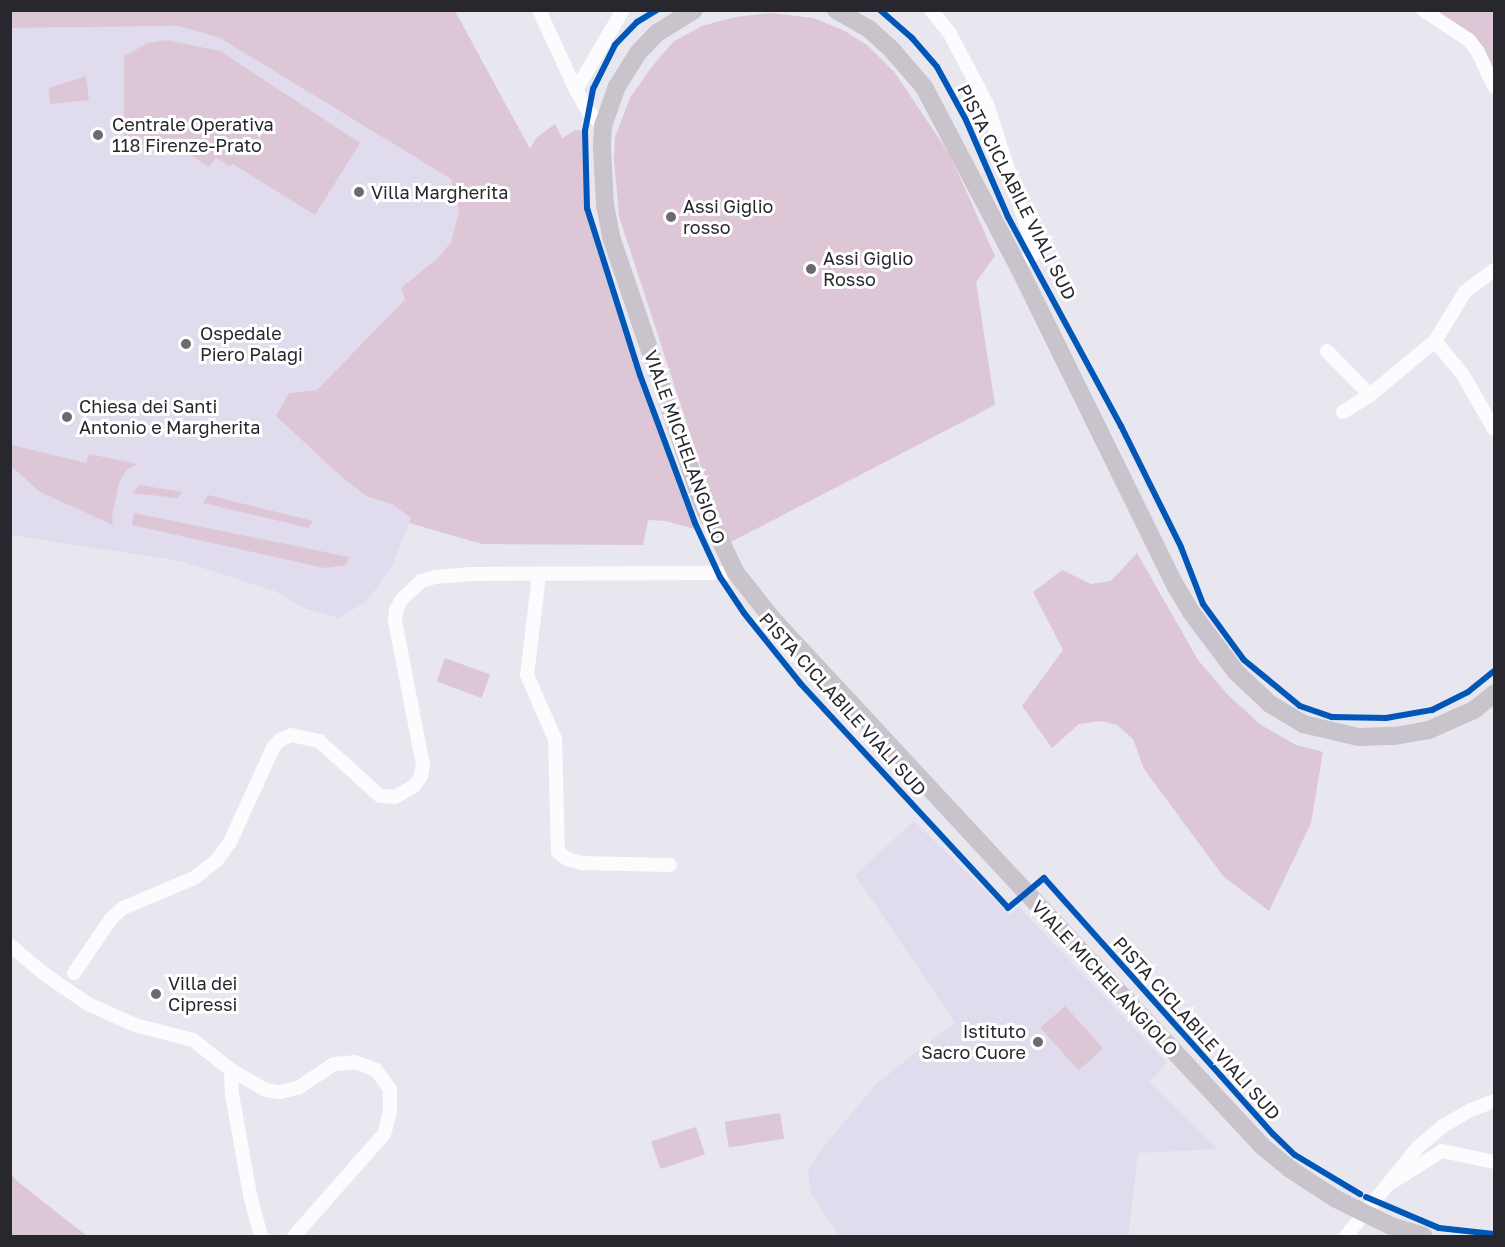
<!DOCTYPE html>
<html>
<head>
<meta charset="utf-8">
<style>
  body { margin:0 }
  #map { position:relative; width:1505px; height:1247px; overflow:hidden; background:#e8e6ef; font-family:"Golos Text",sans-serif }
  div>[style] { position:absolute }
  .built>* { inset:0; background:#e0dced }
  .green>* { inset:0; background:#ddc7d7; transform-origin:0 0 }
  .minor>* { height:14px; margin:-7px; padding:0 7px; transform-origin:7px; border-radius:7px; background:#fcfbfd }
  .major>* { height:18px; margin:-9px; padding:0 9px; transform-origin:9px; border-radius:9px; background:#c9c4cb }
  .cycleway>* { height:6px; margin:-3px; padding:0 3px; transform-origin:3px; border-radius:3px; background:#0057b8 }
  .dots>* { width:16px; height:16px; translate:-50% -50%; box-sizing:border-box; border:3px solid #fff; border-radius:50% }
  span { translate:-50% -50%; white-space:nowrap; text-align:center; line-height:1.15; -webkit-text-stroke:6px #fff; paint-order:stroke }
  .poi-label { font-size:18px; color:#28272d }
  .left { translate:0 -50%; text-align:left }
  .right { translate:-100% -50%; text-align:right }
  .street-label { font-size:18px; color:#28272d }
  .frame { position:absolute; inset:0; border:12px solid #28272d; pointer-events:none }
</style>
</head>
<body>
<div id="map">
  <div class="built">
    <i style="clip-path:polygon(179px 26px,220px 38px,451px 179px,459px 211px,451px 242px,438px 258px,401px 288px,405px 298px,317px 390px,289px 393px,328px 462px,345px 480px,368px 497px,392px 504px,411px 518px,392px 567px,367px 601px,339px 618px,303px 608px,275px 591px,181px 561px,11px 535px,10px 28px)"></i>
    <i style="clip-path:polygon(914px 821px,1010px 915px,1019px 907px,1167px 1063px,1149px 1082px,1218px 1149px,1138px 1153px,1128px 1236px,839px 1236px,811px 1193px,808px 1169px,825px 1145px,877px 1083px,955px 1022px,855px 875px)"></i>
  </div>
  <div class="green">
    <i style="clip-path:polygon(10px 11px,455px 11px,530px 149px,536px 138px,555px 124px,562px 138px,576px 130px,585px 131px,587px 208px,599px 252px,640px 375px,698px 530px,666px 521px,648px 520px,643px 545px,482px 544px,409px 523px,411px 518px,392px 504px,368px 497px,345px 480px,276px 416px,289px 393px,317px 390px,405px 299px,401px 288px,438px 258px,451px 242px,459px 211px,451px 179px,220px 38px,179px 26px,11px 28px)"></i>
    <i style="clip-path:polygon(1434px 11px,1494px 11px,1494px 74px,1467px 31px)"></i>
    <i style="clip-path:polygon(771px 13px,813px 18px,843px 30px,867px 45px,895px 73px,950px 155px,995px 256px,976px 282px,995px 405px,729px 543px,714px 507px,619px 216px,614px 159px,615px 137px,630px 98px,650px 69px,674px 41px,702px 26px,735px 17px)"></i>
    <i style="clip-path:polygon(166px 40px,220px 51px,360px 143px,315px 215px,233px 164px,230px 166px,216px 158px,209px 167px,166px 138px,157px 148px,124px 154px,124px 56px,148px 43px)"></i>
    <i style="clip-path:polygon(86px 76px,89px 100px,50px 104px,49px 88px)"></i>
    <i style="clip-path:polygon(11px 436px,12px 445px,86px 463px,89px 454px,138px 464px,127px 469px,119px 483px,112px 515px,113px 525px,40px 492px,11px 466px)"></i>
    <i style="clip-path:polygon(139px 485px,183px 492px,177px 498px,132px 493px)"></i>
    <i style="clip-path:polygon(208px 495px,313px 521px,309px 528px,203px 503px)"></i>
    <i style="clip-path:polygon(134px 513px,349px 557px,346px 565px,324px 568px,132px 525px)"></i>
    <i style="clip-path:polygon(1137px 553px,1198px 660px,1228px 695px,1261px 725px,1296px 745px,1323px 752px,1311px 823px,1269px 911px,1223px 876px,1144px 769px,1133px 739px,1117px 725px,1102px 721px,1079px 724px,1052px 748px,1022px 706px,1063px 650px,1033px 592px,1062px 570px,1091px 584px,1111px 581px)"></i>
    <i style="left:445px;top:658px;width:48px;height:25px;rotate:20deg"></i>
    <i style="left:1065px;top:1006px;width:57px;height:33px;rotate:48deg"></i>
    <i style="left:780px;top:1113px;width:26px;height:56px;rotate:81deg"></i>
    <i style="left:696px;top:1127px;width:29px;height:47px;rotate:72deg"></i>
    <i style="clip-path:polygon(11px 1174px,17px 1181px,87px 1236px,11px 1236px)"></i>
  </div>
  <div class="minor">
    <i style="left:539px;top:10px;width:88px;rotate:65.2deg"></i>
    <i style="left:576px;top:90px;width:24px;rotate:60deg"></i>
    <i style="left:588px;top:111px;width:21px;rotate:45deg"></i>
    <i style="left:931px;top:10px;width:28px;rotate:51deg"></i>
    <i style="left:949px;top:32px;width:81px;rotate:62.2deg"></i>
    <i style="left:987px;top:104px;width:157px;rotate:72.1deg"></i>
    <i style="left:1035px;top:253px;width:21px;rotate:143deg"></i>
    <i style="left:1423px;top:10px;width:55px;rotate:33.1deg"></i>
    <i style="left:1469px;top:40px;width:15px;rotate:53deg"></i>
    <i style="left:1478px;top:52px;width:38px;rotate:65deg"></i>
    <i style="left:576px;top:90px;width:93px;rotate:-59.6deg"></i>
    <i style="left:1494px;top:270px;width:36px;rotate:143deg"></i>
    <i style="left:1465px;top:292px;width:57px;rotate:121.5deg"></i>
    <i style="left:1435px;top:341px;width:44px;rotate:50.5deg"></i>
    <i style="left:1463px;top:375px;width:62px;rotate:60.1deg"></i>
    <i style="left:1327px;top:351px;width:62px;rotate:45.7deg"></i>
    <i style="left:1343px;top:412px;width:32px;rotate:-32deg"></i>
    <i style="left:1370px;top:395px;width:85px;rotate:-39.7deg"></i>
    <i style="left:539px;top:575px;width:101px;rotate:96.8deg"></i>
    <i style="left:527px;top:675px;width:70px;rotate:66.4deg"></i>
    <i style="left:555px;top:739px;width:113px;rotate:88.5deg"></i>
    <i style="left:558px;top:852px;width:11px;rotate:38deg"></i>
    <i style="left:567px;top:859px;width:16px;rotate:15deg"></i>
    <i style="left:582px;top:863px;width:88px;rotate:1.3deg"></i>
    <i style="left:10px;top:945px;width:43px;rotate:40.3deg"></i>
    <i style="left:43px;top:973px;width:55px;rotate:34.6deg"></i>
    <i style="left:88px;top:1004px;width:51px;rotate:24.1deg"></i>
    <i style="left:135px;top:1025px;width:60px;rotate:14.5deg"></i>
    <i style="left:193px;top:1040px;width:48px;rotate:38.3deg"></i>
    <i style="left:231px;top:1070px;width:39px;rotate:30deg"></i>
    <i style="left:265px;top:1090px;width:15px;rotate:8deg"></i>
    <i style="left:280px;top:1092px;width:18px;rotate:-13deg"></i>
    <i style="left:298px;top:1088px;width:43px;rotate:-33.7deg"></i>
    <i style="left:334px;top:1064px;width:21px;rotate:-5deg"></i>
    <i style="left:355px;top:1062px;width:22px;rotate:21deg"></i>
    <i style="left:376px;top:1070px;width:24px;rotate:54deg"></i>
    <i style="left:390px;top:1089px;width:23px;rotate:90deg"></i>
    <i style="left:390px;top:1112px;width:23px;rotate:105deg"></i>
    <i style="left:384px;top:1134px;width:136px;rotate:131.4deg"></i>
    <i style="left:74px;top:973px;width:65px;rotate:-55.6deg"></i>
    <i style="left:111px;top:919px;width:16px;rotate:-43deg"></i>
    <i style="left:123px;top:908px;width:77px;rotate:-22.9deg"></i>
    <i style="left:194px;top:878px;width:29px;rotate:-38deg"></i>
    <i style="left:217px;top:860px;width:22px;rotate:-54deg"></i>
    <i style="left:230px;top:842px;width:103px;rotate:-65.4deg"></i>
    <i style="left:273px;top:748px;width:11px;rotate:-49deg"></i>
    <i style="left:280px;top:740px;width:12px;rotate:-24deg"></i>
    <i style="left:291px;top:735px;width:29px;rotate:12deg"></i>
    <i style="left:319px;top:741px;width:82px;rotate:42deg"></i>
    <i style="left:380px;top:796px;width:15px;rotate:4deg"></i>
    <i style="left:395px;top:797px;width:22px;rotate:-30deg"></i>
    <i style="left:414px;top:786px;width:12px;rotate:-55deg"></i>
    <i style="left:421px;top:776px;width:11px;rotate:-80deg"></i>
    <i style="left:423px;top:765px;width:147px;rotate:-101deg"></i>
    <i style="left:395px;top:621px;width:11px;rotate:-85deg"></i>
    <i style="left:396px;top:610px;width:13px;rotate:-61deg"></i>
    <i style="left:402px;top:599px;width:26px;rotate:-43deg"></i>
    <i style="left:421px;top:581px;width:15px;rotate:-16deg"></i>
    <i style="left:435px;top:577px;width:35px;rotate:-5deg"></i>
    <i style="left:470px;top:574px;width:266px;rotate:-0.2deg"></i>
    <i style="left:231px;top:1070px;width:24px;rotate:88deg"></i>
    <i style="left:232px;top:1094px;width:103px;rotate:79.9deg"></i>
    <i style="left:250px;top:1195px;width:42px;rotate:75deg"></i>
    <i style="left:1392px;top:1182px;width:59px;rotate:-31.8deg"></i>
    <i style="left:1442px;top:1151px;width:53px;rotate:11.9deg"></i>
    <i style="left:1346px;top:1236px;width:114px;rotate:-51deg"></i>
    <i style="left:1418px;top:1147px;width:33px;rotate:-40deg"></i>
    <i style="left:1443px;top:1126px;width:32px;rotate:-30deg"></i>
    <i style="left:1471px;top:1110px;width:25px;rotate:-21deg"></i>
  </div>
  <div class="major">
    <i style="left:694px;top:10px;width:44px;rotate:148.1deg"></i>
    <i style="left:657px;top:33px;width:28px;rotate:134deg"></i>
    <i style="left:638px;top:53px;width:39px;rotate:122deg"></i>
    <i style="left:617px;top:86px;width:42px;rotate:109.3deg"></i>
    <i style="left:603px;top:126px;width:22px;rotate:93deg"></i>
    <i style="left:602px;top:148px;width:57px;rotate:87deg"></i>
    <i style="left:605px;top:205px;width:33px;rotate:79deg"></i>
    <i style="left:611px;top:237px;width:283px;rotate:71.1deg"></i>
    <i style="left:703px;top:505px;width:76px;rotate:64.1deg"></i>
    <i style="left:736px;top:573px;width:63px;rotate:51.5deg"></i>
    <i style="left:775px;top:622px;width:717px;rotate:47.09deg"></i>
    <i style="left:1263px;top:1147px;width:35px;rotate:39deg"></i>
    <i style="left:1290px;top:1169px;width:55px;rotate:33.1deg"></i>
    <i style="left:1336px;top:1199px;width:61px;rotate:26.1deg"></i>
    <i style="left:1391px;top:1226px;width:34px;rotate:17deg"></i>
    <i style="left:836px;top:10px;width:38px;rotate:30deg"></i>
    <i style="left:869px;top:29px;width:31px;rotate:42deg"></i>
    <i style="left:892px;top:50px;width:49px;rotate:49.1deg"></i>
    <i style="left:924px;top:87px;width:202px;rotate:62.3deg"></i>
    <i style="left:1018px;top:266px;width:356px;rotate:63.8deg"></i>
    <i style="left:1175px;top:585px;width:31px;rotate:59deg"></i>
    <i style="left:1191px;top:612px;width:75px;rotate:53.1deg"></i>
    <i style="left:1236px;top:672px;width:47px;rotate:43.3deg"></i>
    <i style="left:1270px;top:704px;width:39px;rotate:31deg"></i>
    <i style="left:1303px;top:724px;width:57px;rotate:13.1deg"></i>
    <i style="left:1359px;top:737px;width:36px;rotate:-2deg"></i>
    <i style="left:1395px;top:736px;width:35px;rotate:-10deg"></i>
    <i style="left:1429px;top:730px;width:49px;rotate:-24deg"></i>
    <i style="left:1474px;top:710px;width:26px;rotate:-39deg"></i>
  </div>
  <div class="cycleway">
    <i style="left:657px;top:10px;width:23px;rotate:149deg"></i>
    <i style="left:637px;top:22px;width:32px;rotate:134deg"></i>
    <i style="left:615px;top:45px;width:49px;rotate:116.6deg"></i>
    <i style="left:593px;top:89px;width:43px;rotate:100.8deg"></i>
    <i style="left:585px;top:131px;width:77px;rotate:88.5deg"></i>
    <i style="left:587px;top:208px;width:175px;rotate:72.4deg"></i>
    <i style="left:640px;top:375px;width:158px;rotate:69.6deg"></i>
    <i style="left:695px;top:523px;width:60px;rotate:65.2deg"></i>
    <i style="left:720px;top:577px;width:43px;rotate:56.3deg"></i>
    <i style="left:744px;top:613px;width:90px;rotate:51.3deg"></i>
    <i style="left:800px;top:683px;width:306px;rotate:47.2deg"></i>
    <i style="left:1008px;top:908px;width:47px;rotate:-39.8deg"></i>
    <i style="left:1044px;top:878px;width:343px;rotate:48.2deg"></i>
    <i style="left:1273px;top:1134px;width:30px;rotate:44deg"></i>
    <i style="left:1295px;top:1155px;width:76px;rotate:31deg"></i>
    <i style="left:880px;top:10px;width:43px;rotate:41.2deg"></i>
    <i style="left:912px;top:38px;width:38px;rotate:49deg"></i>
    <i style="left:937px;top:67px;width:60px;rotate:61.3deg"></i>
    <i style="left:966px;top:120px;width:106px;rotate:66.6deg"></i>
    <i style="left:1008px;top:217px;width:238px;rotate:61.6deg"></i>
    <i style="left:1121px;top:426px;width:135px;rotate:63.6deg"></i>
    <i style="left:1181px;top:547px;width:61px;rotate:68.9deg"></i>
    <i style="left:1203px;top:604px;width:69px;rotate:53.8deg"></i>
    <i style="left:1244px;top:660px;width:72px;rotate:39.4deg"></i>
    <i style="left:1300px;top:706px;width:34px;rotate:19deg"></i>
    <i style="left:1332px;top:717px;width:54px;rotate:1.1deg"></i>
    <i style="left:1386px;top:718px;width:47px;rotate:-9.9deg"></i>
    <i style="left:1432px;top:710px;width:40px;rotate:-26.6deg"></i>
    <i style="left:1468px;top:692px;width:33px;rotate:-39deg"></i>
    <i style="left:1366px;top:1197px;width:79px;rotate:23deg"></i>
    <i style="left:1439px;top:1228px;width:55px;rotate:6.2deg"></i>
  </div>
  <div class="dots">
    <i style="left:98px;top:135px;background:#6b6a71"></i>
    <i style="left:359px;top:192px;background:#6b6a71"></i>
    <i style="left:671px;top:217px;background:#6b6a71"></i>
    <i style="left:811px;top:269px;background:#6b6a71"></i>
    <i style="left:186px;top:344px;background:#6b6a71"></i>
    <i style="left:67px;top:417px;background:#6b6a71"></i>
    <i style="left:156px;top:994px;background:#6b6a71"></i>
    <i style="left:1038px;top:1042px;background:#6b6a71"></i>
  </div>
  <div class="poi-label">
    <span class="left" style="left:112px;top:135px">Centrale Operativa<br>118 Firenze-Prato</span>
    <span class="left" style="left:371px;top:192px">Villa Margherita</span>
    <span class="left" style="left:683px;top:217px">Assi Giglio<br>rosso</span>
    <span class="left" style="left:823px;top:269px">Assi Giglio<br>Rosso</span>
    <span class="left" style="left:200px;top:344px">Ospedale<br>Piero Palagi</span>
    <span class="left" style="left:79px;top:417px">Chiesa dei Santi<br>Antonio e Margherita</span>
    <span class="left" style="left:168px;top:994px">Villa dei<br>Cipressi</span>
    <span class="right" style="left:1026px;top:1042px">Istituto<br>Sacro Cuore</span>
  </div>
  <div class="street-label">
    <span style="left:1017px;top:192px;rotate:63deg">PISTA CICLABILE VIALI SUD</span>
    <span style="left:685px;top:447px;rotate:70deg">VIALE MICHELANGIOLO</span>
    <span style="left:843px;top:704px;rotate:48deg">PISTA CICLABILE VIALI SUD</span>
    <span style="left:1105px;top:978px;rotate:47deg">VIALE MICHELANGIOLO</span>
    <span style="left:1197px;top:1028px;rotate:48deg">PISTA CICLABILE VIALI SUD</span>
  </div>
  <div class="frame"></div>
</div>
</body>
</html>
